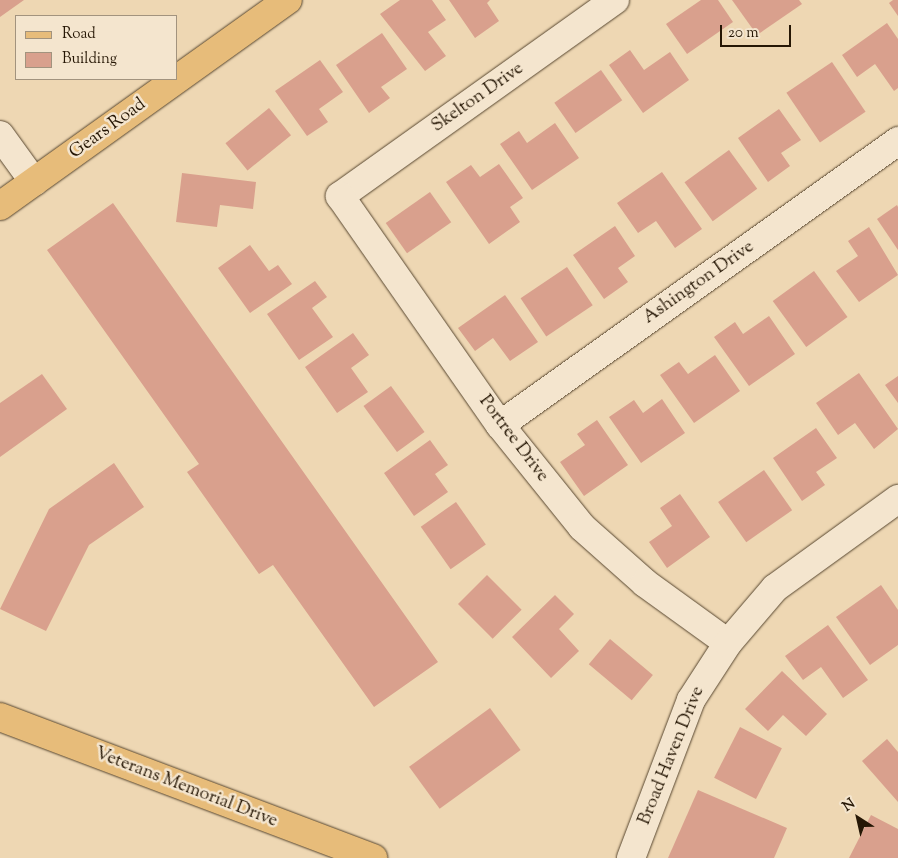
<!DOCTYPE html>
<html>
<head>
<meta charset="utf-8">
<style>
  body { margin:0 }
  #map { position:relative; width:898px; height:858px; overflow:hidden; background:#eed7b3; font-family:"Sorts Mill Goudy",serif }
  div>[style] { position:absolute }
  .building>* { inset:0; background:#d9a08d; transform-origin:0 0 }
  .roads { filter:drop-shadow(0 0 1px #584730) drop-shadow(0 0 1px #584730) }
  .minor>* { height:28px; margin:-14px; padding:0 14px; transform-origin:14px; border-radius:14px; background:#f4e5ce }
  .major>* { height:28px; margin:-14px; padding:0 14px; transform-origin:14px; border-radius:14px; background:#e7bc7a }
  span { translate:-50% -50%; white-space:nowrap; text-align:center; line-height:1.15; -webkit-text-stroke:5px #f4e5ce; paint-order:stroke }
  .street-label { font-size:18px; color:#261705 }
  .legend { position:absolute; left:15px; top:15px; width:162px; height:65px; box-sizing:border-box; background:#f4e5ce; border:1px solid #a2937e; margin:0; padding:6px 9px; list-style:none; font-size:15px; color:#261705 }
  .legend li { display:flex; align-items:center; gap:10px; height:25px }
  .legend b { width:25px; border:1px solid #a2937e }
  .north { position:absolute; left:833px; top:793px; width:50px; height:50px; -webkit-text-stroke:4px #f4e5ce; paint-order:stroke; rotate:325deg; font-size:14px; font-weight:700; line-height:20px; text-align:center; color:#261705 }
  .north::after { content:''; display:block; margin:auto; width:18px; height:22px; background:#261705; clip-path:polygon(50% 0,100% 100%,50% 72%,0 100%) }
  .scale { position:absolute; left:720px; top:25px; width:71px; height:22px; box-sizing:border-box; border:2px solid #261705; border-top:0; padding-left:6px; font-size:15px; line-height:18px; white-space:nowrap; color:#261705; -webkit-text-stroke:4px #f4e5ce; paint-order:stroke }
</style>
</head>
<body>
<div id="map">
  <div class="building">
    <i style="clip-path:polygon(0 0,24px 0,0 17px)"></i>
    <i style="clip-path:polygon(400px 0,432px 0,446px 20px,428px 32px,446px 56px,425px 71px,380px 14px)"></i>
    <i style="clip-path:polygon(449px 0,490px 0,487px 3px,499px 21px,475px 38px)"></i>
    <i style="clip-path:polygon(701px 0,718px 0,733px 22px,687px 54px,666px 24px)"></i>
    <i style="clip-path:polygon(732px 0,799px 0,802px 4px,757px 35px)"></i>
    <i style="clip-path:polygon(893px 0,898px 0,898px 16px,889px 3px)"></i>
    <i style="clip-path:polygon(887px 23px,898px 39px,898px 88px,894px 91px,875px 64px,857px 77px,842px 55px)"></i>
    <i style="clip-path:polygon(382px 33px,407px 69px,381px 87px,390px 98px,369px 113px,336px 65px)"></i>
    <i style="clip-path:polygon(630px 50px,644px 70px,670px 52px,689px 80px,643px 113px,609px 65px)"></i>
    <i style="clip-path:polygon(320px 60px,343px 92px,319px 109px,328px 122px,307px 136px,275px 91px)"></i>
    <i style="left:832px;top:62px;width:60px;height:55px;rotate:56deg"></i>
    <i style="left:601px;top:70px;width:37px;height:57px;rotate:55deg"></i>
    <i style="left:269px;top:108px;width:35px;height:56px;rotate:51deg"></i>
    <i style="clip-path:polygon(779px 109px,801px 140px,781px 153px,790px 166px,768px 182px,738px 138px)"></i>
    <i style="clip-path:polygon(555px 123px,579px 158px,532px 190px,500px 144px,519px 131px,527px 143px)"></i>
    <i style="left:729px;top:150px;width:48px;height:55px;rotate:54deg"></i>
    <i style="clip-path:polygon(499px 164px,523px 198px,510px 207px,520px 222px,489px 244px,446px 182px,471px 165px,480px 177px)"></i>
    <i style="clip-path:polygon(662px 172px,702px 229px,675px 248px,656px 221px,638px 233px,617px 203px)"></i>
    <i style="clip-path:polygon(182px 173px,256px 182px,253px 209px,220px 205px,217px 227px,176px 222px)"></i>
    <i style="left:430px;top:192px;width:37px;height:54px;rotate:55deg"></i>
    <i style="clip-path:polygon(113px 203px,438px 662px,374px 707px,273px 565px,259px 574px,187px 472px,199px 464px,47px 250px)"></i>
    <i style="clip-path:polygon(897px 205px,898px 207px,898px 250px,877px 219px)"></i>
    <i style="clip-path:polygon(615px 226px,635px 256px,618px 268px,628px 282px,604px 299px,573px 255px)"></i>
    <i style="clip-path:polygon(869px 227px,898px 275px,859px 302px,836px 271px,858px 256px,848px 241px)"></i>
    <i style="clip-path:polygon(250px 245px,269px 271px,278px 265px,292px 284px,250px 313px,218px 268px)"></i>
    <i style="left:567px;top:267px;width:46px;height:56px;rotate:56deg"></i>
    <i style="left:814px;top:271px;width:57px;height:51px;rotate:54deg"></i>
    <i style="clip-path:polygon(315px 281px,327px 297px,312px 308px,333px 337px,299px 360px,267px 314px)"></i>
    <i style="clip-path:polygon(505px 295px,538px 342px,510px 361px,493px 338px,475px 351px,458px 328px)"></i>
    <i style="clip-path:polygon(769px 316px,795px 354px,749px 386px,714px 337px,735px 322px,743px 334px)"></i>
    <i style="clip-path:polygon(353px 333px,369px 355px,351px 368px,368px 392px,337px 413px,305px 367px)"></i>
    <i style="clip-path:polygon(715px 355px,740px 391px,694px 423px,660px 375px,679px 362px,688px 374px)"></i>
    <i style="clip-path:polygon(859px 373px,898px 429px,874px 449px,855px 423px,838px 435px,816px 403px)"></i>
    <i style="clip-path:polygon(42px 374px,67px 409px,0 457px,0 403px)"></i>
    <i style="clip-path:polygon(898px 376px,898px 403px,885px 385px)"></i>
    <i style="left:391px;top:386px;width:57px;height:34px;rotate:54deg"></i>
    <i style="clip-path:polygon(662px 399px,685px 433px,641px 463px,609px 417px,634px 400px,643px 413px)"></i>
    <i style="clip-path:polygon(597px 420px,628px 465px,584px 496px,560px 462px,585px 445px,577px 434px)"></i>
    <i style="clip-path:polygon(816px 428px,837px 458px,816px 472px,825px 485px,802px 501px,773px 458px)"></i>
    <i style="clip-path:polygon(430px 440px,448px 465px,435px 474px,448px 492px,414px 516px,384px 473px)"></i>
    <i style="clip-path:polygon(114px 463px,144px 507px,89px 545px,46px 631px,0 609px,49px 509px)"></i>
    <i style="left:764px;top:470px;width:49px;height:56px;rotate:55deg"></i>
    <i style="clip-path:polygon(680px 494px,710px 537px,667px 568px,649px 542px,672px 526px,660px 508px)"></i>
    <i style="left:456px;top:502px;width:52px;height:43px;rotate:55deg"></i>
    <i style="left:487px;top:575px;width:49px;height:41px;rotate:45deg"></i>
    <i style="clip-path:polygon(881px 585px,898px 610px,898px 645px,870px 665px,836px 617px)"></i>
    <i style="clip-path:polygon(555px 595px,574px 614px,559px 629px,579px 651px,551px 678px,512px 637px)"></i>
    <i style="clip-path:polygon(828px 625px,868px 680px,843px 698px,821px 667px,803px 680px,785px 656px)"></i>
    <i style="left:610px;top:639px;width:56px;height:33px;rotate:40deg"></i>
    <i style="clip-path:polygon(782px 671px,827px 714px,806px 736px,783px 715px,768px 731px,745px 709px)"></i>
    <i style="left:490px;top:708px;width:52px;height:100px;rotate:54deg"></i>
    <i style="left:740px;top:727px;width:47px;height:57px;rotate:27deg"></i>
    <i style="clip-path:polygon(887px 739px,898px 752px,898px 802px,862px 761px)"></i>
    <i style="clip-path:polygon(698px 790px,787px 828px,774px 858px,668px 858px)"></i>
    <i style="clip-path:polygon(871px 815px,898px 829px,898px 858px,849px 858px)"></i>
  </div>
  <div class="roads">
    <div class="minor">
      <i style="left:615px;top:0;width:338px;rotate:144.5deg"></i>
      <i style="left:340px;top:196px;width:279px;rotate:55.1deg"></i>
      <i style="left:500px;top:425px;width:131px;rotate:51.2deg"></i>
      <i style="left:582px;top:527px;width:84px;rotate:41.6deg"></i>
      <i style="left:645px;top:583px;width:102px;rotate:35.9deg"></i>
      <i style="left:0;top:135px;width:58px;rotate:54.1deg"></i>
      <i style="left:500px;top:425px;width:489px;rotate:-35.5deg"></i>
      <i style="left:631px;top:858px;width:169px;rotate:-69.2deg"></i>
      <i style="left:691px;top:700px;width:68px;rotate:-57deg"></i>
      <i style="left:728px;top:643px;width:72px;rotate:-49.5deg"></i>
      <i style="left:775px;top:588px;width:152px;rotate:-35.9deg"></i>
    </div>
    <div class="major">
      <i style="left:0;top:206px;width:354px;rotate:-35.6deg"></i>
      <i style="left:0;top:717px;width:399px;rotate:20.7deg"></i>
    </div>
  </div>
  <div class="street-label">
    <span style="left:478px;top:98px;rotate:-35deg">Skelton Drive</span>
    <span style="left:108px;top:129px;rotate:-36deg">Gears Road</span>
    <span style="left:699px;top:283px;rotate:-35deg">Ashington Drive</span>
    <span style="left:513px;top:439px;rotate:53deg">Portree Drive</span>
    <span style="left:672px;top:756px;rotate:-68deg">Broad Haven Drive</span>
    <span style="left:186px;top:788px;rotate:21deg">Veterans Memorial Drive</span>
  </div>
  <ul class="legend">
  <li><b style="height:6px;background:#e7bc7a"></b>Road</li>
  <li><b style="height:14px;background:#d9a08d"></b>Building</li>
  </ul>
  <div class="north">N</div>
  <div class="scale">20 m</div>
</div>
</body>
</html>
